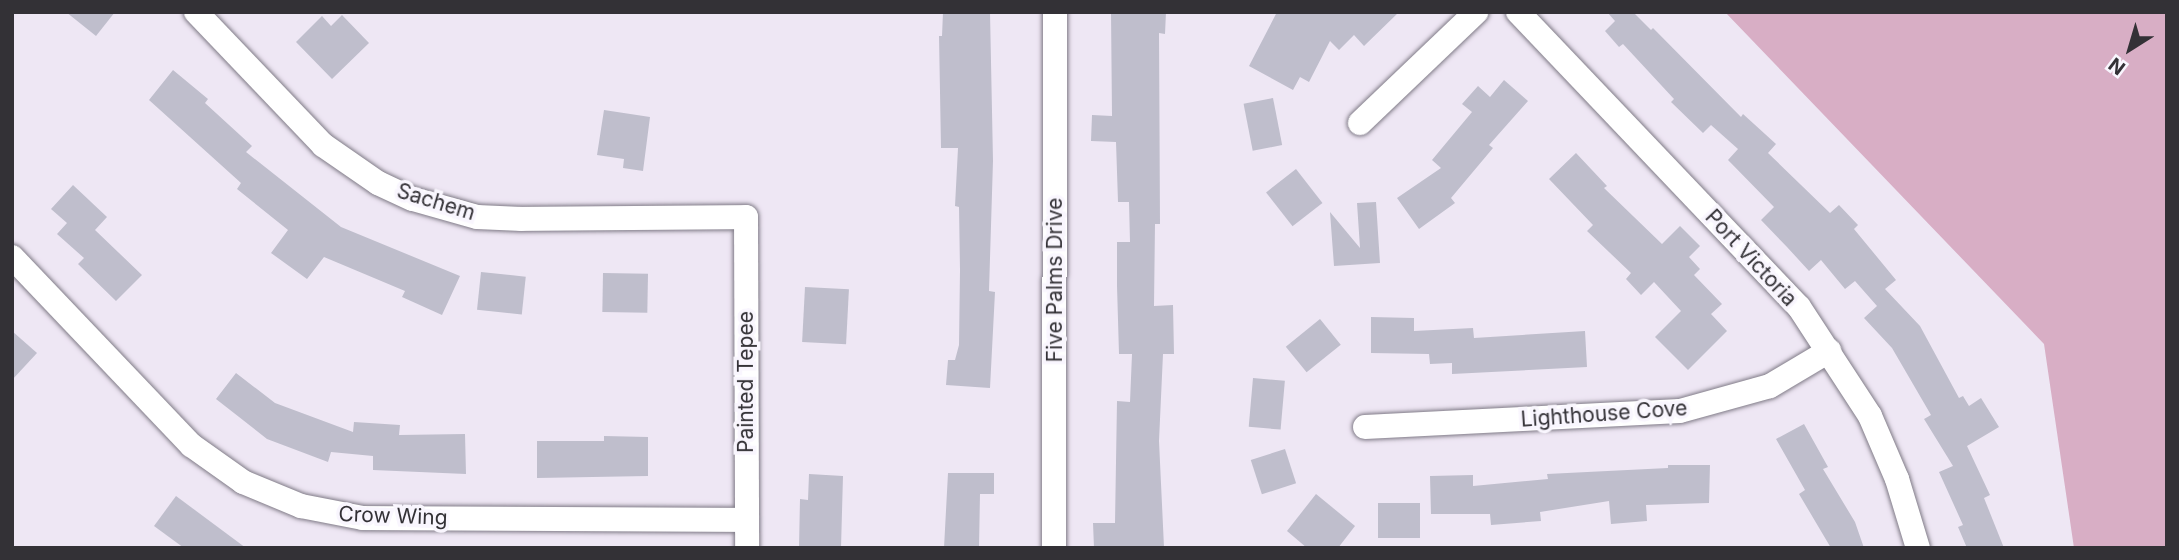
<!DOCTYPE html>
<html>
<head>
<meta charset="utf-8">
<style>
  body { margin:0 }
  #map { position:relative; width:2179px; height:560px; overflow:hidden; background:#eee7f4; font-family:Inter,sans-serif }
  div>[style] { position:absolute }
  .green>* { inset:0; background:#d8aec5 }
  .building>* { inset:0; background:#bfbecc; transform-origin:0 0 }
  .roads { filter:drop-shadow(0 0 2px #807b87) drop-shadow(0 0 2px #807b87) }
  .minor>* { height:24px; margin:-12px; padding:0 12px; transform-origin:12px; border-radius:12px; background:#fff }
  span { translate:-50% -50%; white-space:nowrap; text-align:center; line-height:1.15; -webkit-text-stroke:7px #f9f6fe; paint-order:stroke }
  .street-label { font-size:21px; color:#333136 }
  .frame { position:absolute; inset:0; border:14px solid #333136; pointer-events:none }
  .north { position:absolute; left:2095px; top:14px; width:70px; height:70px; -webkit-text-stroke:5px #f9f6fe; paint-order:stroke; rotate:217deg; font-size:19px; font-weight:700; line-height:28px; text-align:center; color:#333136 }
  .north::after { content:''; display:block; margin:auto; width:24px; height:32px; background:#333136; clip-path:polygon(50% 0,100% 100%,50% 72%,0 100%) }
</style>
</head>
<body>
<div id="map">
  <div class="green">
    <i style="clip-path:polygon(1725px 12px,2167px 12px,2167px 548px,2074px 548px,2044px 344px)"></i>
  </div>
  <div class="building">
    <i style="clip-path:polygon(66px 12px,115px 12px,96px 36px)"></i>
    <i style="clip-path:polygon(943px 12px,990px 12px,993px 161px,989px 291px,995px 292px,990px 388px,946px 385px,948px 360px,955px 360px,959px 345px,960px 270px,959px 207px,955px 206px,958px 148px,941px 148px,939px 36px,942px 36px)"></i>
    <i style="clip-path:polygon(1111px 12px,1166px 12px,1165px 34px,1159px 33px,1160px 224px,1155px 224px,1154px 306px,1173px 305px,1174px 354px,1163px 354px,1159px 441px,1164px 547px,1094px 548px,1093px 523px,1115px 523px,1117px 401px,1130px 402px,1132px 354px,1119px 354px,1117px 286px,1117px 242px,1130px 242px,1129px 202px,1118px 202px,1116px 142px,1091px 141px,1092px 115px,1112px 116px)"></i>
    <i style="clip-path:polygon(1277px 12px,1399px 12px,1364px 46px,1354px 35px,1339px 50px,1330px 41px,1309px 82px,1300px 77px,1293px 90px,1249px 66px)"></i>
    <i style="clip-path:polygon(1607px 12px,1633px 12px,1651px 30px,1653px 28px,1741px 117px,1743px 114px,1776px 144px,1768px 153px,1830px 213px,1839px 205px,1858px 225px,1854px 229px,1896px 280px,1885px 289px,1920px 326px,1959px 398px,1963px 396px,1969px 406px,1981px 398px,1999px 427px,1967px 446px,1990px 495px,1984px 498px,2004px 548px,1967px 548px,1958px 527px,1963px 525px,1939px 472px,1953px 466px,1924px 419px,1931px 415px,1892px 348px,1864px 318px,1877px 306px,1855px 281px,1845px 289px,1821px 260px,1809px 271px,1787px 247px,1761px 220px,1774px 207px,1728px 160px,1738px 149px,1711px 125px,1703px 133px,1671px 102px,1674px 99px,1623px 44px,1619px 47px,1605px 31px,1615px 21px)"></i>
    <i style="clip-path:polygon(342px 15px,369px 43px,332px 79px,296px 42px,322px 16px,331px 26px)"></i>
    <i style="clip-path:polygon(173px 70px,208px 99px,205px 103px,252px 146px,246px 152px,341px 227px,460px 276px,442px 315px,402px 297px,405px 291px,324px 257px,307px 279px,271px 253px,288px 230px,237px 189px,241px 183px,149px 100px)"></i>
    <i style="clip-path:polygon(1504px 80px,1528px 101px,1489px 145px,1493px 148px,1451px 198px,1455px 203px,1419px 229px,1397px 198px,1441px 168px,1432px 160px,1472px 112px,1462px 104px,1478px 86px,1490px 97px)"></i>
    <i style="left:1273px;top:98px;width:48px;height:30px;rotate:79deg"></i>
    <i style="clip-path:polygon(604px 110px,650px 117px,643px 171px,623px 168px,624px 159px,597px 155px)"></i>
    <i style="clip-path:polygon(1576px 153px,1607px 186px,1604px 188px,1662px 244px,1680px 226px,1700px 246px,1689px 257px,1700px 269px,1694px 275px,1722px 304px,1711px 314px,1727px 331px,1688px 370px,1655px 337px,1681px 311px,1654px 282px,1641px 295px,1626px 279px,1631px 273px,1587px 231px,1593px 225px,1549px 179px)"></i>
    <i style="left:1296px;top:169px;width:43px;height:38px;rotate:52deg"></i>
    <i style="clip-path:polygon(73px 185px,107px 217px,95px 230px,142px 275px,116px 301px,78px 264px,84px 258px,57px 234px,67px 223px,51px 209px)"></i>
    <i style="clip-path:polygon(1376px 202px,1380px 263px,1334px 266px,1330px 212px,1360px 248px,1357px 203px)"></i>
    <i style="left:481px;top:272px;width:45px;height:38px;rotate:6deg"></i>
    <i style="left:603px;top:273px;width:45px;height:39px;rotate:1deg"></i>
    <i style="left:805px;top:287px;width:44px;height:55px;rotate:3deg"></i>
    <i style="clip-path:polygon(1371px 317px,1414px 318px,1414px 331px,1473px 328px,1474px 338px,1585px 331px,1587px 367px,1452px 374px,1452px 363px,1430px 364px,1429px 354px,1371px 353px)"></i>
    <i style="left:1320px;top:319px;width:33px;height:44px;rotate:51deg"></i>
    <i style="clip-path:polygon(12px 331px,37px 353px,12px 380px)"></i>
    <i style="clip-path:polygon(236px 373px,275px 403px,353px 432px,354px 422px,400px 425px,399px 435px,465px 434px,466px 474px,373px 470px,373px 456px,331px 452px,328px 462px,267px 439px,216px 399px)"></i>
    <i style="left:1253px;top:378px;width:32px;height:49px;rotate:5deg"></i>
    <i style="clip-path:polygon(1804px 424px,1828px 467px,1823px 469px,1855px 522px,1864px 548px,1831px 548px,1799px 494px,1805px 490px,1776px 439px)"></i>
    <i style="clip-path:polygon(604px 436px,648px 437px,648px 476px,537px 478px,537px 441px,604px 441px)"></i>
    <i style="left:1285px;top:449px;width:36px;height:36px;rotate:72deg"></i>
    <i style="clip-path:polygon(1668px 465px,1710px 465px,1709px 503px,1646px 505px,1647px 521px,1611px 524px,1609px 501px,1540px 512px,1541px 521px,1491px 525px,1490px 514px,1431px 514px,1430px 476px,1473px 475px,1473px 486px,1548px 479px,1547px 474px,1668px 468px)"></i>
    <i style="clip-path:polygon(948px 473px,994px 473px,994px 494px,980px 494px,979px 548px,944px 548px)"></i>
    <i style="clip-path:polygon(809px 474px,843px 476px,841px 548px,799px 548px,800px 499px,808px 500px)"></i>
    <i style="clip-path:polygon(1316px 494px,1355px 526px,1338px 548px,1307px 548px,1287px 531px)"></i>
    <i style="clip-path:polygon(176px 496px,246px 548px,184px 548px,154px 526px)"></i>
    <i style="left:1378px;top:503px;width:42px;height:35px"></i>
  </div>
  <div class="roads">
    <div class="minor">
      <i style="left:196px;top:12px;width:184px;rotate:46.3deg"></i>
      <i style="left:323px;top:145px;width:67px;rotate:34.6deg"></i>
      <i style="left:378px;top:183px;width:38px;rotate:25deg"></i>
      <i style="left:413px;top:199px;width:66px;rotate:15.7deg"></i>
      <i style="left:477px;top:217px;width:45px;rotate:2.5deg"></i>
      <i style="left:522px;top:219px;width:224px;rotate:-0.5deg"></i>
      <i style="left:746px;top:217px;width:331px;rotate:89.8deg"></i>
      <i style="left:1518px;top:12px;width:407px;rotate:46.4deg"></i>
      <i style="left:1799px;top:307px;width:130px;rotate:56.9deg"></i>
      <i style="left:1870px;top:416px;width:69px;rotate:66.8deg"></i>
      <i style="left:1897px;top:479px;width:72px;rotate:73.1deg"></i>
      <i style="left:1360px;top:123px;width:161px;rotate:-43.7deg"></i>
      <i style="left:12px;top:257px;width:260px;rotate:46.4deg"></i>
      <i style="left:191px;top:445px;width:64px;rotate:35.4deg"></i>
      <i style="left:243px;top:482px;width:63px;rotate:22.5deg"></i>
      <i style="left:301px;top:506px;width:63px;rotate:11deg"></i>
      <i style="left:363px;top:518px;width:384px;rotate:0.3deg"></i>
      <i style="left:1365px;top:427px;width:315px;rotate:-2.9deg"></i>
      <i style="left:1680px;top:411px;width:93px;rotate:-15.5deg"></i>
      <i style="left:1770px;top:386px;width:69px;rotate:-30.7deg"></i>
      <i style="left:1054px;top:548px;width:536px;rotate:-89.89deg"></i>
    </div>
  </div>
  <div class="street-label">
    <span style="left:436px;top:202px;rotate:17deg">Sachem</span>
    <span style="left:1751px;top:258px;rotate:47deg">Port Victoria</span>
    <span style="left:1055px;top:280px;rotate:-90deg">Five Palms Drive</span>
    <span style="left:746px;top:382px;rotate:-90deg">Painted Tepee</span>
    <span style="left:1604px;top:414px;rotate:-4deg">Lighthouse Cove</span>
    <span style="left:393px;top:516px;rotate:2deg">Crow Wing</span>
  </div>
  <div class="frame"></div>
  <div class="north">N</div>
</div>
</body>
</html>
